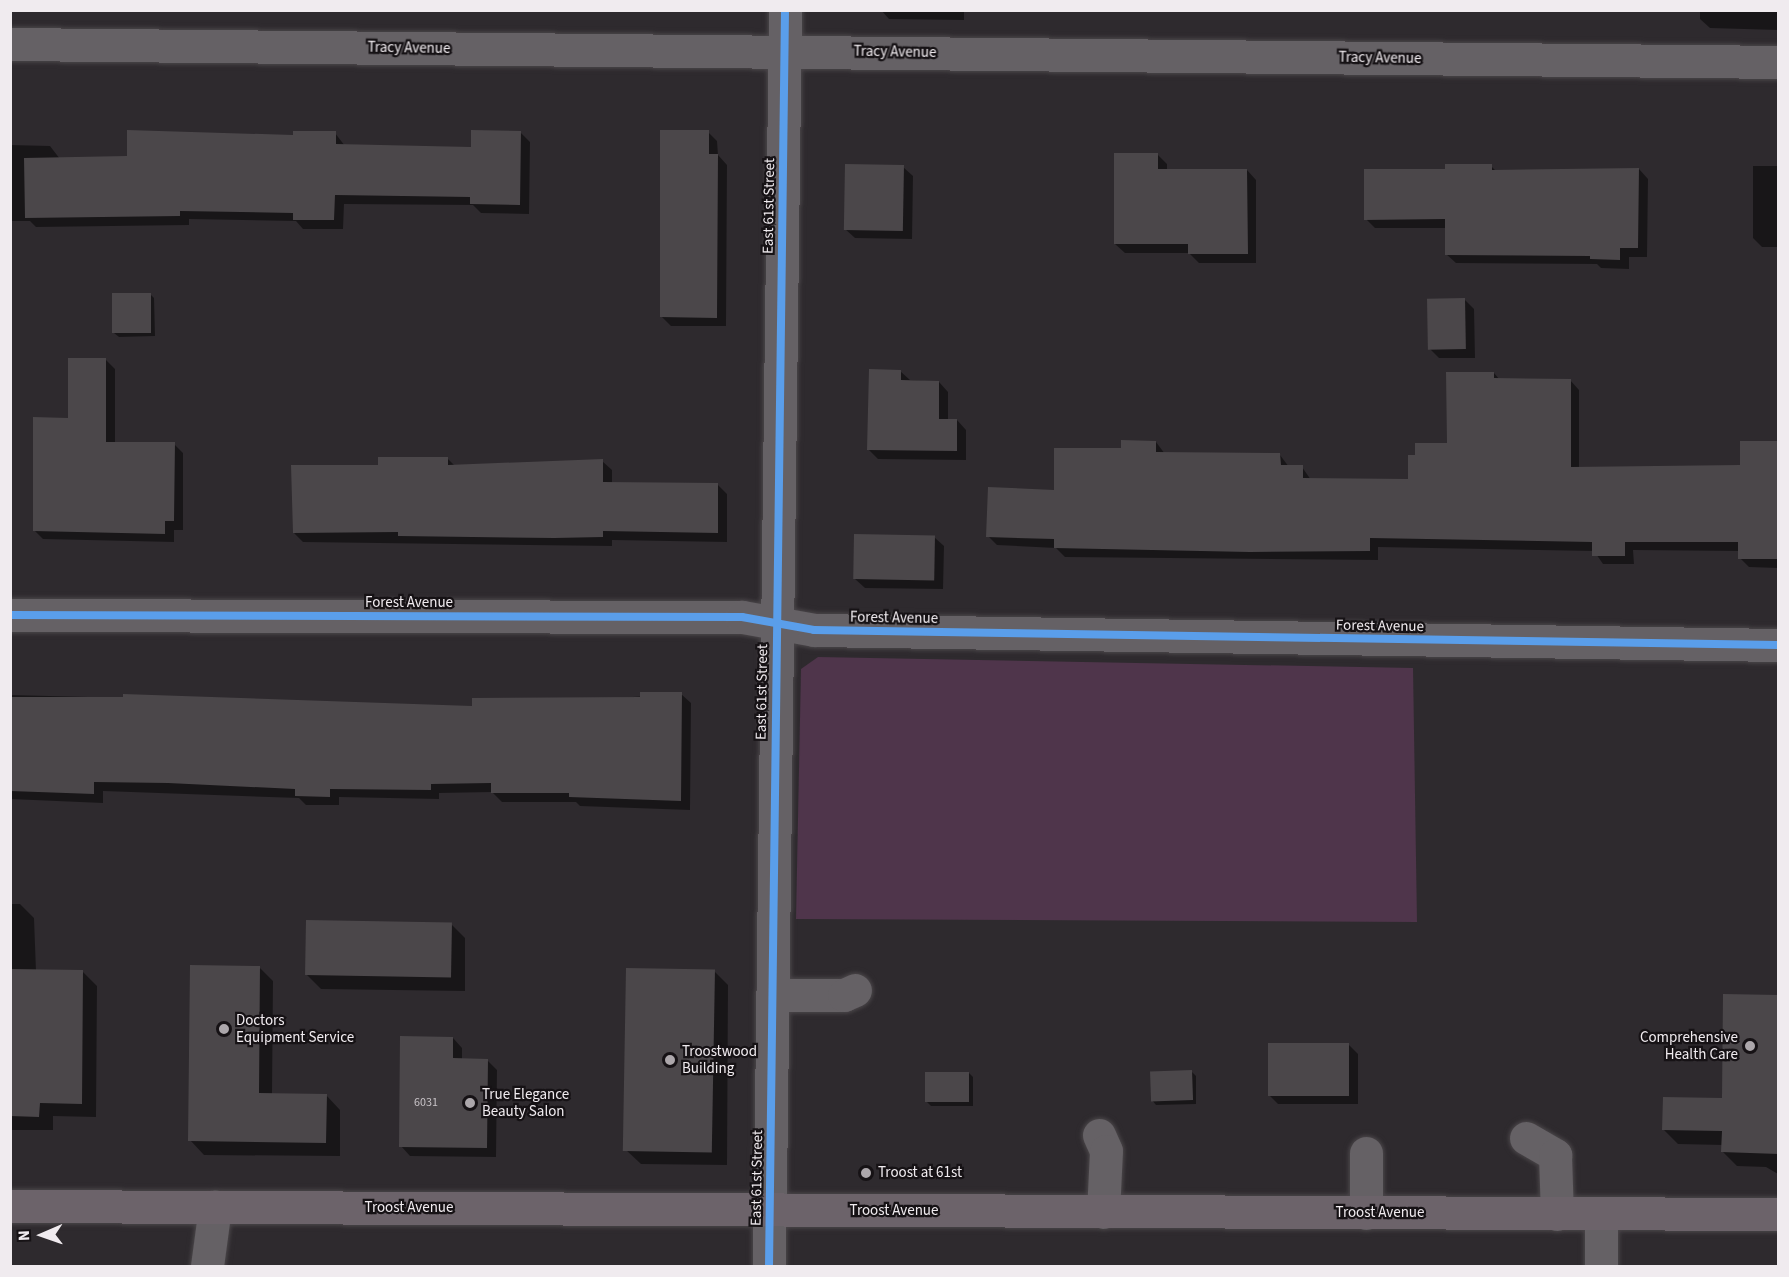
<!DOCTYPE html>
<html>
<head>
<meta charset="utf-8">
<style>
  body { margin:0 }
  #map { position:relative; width:1789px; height:1277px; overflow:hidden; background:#2e2a2e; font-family:"Source Sans 3",sans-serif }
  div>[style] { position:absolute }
  .green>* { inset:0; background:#4f354b }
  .shadow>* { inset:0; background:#0007 }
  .building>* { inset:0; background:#4b474a; transform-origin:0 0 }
  .roads { filter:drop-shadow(0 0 2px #4a4649) drop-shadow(0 0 2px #4a4649) }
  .minor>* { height:33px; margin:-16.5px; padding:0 16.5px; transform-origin:16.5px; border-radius:16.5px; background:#656165 }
  .major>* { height:33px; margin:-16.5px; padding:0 16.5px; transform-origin:16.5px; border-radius:16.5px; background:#6c636a }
  .cycleway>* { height:8px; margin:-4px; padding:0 4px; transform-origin:4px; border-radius:4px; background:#5a9eea }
  .dots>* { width:16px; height:16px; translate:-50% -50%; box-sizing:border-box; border:3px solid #161215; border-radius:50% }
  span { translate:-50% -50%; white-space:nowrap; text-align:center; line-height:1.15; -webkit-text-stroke:4.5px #161215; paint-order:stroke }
  .number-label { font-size:12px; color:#c7c2c6 }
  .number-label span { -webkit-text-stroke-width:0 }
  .street-label { font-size:15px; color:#f0ebef }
  .poi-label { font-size:15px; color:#f0ebef }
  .left { translate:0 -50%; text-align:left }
  .right { translate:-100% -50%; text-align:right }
  .frame { position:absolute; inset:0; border:12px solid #f0ebef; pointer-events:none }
  .north { position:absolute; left:12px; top:1205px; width:60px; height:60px; -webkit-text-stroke:4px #161215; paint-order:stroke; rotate:268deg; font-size:16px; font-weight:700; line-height:24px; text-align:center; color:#f0ebef }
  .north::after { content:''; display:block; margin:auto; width:21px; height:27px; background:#f0ebef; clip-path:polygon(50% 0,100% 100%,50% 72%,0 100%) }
</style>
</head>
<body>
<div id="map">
  <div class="green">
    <i style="clip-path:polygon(818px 657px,1413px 668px,1417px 922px,796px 919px,801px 669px)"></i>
  </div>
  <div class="shadow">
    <i style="clip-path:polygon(881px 10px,964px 10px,964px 20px,889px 19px)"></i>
    <i style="clip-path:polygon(1700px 10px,1778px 10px,1778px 30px,1710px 28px,1700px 19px)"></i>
    <i style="clip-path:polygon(520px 132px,530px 142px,529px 214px,481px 213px,473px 205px,344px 204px,343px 229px,303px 229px,296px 221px,189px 219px,189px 225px,36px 227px,30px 221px,10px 221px,10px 145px,50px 146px,60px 159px,128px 157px,335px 133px,345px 146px,472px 149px)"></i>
    <i style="clip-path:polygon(708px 132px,717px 141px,718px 155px,727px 165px,726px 326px,671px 326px,661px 316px)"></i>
    <i style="clip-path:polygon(1158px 155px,1167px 164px,1167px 170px,1247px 170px,1256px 180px,1256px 263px,1199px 263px,1189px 253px,1125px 253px,1115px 244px)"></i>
    <i style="clip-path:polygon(1491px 166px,1497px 172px,1639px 169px,1648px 179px,1647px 257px,1629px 257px,1629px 269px,1601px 268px,1597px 264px,1456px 263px,1446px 254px,1446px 228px,1375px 228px,1366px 219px,1447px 170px)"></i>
    <i style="clip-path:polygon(1753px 166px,1778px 166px,1778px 247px,1762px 247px,1753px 238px)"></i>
    <i style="clip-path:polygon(903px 167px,913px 176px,912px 239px,855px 238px,845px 229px)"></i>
    <i style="clip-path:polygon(150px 294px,154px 298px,155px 336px,119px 337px,114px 333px)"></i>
    <i style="clip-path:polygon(1465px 300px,1474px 309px,1475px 358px,1439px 358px,1429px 348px)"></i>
    <i style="clip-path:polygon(106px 360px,115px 369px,115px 444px,174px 444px,183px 453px,183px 530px,174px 530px,174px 542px,43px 539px,34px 530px,69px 420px)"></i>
    <i style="clip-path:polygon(900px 371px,910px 380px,939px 382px,948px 392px,948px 420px,957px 420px,966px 430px,966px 460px,878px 459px,868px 449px)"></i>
    <i style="clip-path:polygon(1494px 373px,1500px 380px,1570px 380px,1579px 390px,1579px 468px,1741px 466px,1778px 443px,1778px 568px,1749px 567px,1740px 558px,1740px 551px,1633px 550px,1634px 564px,1603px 564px,1594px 551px,1378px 547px,1378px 560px,1065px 557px,1056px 548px,997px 545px,988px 536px,1122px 450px,1156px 442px,1165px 454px,1280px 455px,1289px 467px,1302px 467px,1311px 480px,1409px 481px,1417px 457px,1448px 445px)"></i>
    <i style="clip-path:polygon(447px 458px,455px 466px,602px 461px,612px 470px,612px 483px,718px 485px,727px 494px,727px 542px,612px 540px,612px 546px,303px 542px,294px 533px)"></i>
    <i style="clip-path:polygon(934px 537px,944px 546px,943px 589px,865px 588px,855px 579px)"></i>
    <i style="clip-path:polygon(681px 694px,691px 703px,690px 810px,580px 806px,576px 802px,502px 802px,492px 792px,439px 793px,439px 799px,339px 797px,339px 805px,306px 805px,299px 798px,103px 791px,103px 803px,10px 799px,10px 695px,474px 707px)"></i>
    <i style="clip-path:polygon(10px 904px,20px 904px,34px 918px,36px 971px,83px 972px,97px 986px,96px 1117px,53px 1116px,53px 1130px,10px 1130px)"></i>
    <i style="clip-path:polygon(451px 924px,465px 938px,465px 991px,321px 989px,307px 975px)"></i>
    <i style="clip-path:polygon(259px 967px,273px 981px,272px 1095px,326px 1095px,340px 1110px,340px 1156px,204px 1155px,190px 1140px)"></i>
    <i style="clip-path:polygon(714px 971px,728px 985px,727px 1165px,641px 1164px,626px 1150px)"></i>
    <i style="clip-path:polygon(1778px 996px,1778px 1174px,1766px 1167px,1737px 1166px,1723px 1152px,1723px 1145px,1678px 1144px,1664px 1130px,1723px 1100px)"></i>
    <i style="clip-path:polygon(453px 1038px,462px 1048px,462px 1060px,488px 1061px,497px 1070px,496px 1157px,410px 1156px,401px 1146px)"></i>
    <i style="clip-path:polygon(1349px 1045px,1358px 1054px,1358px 1104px,1278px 1104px,1269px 1095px)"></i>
    <i style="clip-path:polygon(1192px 1072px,1196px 1076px,1196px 1104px,1156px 1105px,1152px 1100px)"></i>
    <i style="clip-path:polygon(969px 1073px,973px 1077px,973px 1106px,931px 1106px,927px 1102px)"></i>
  </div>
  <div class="building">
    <i style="clip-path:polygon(127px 130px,293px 135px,293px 131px,336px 131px,336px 144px,471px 147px,471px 130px,521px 131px,520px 205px,470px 204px,470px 197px,335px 195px,334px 220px,293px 220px,293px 213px,180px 211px,180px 216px,25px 218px,24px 158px,127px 156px)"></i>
    <i style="clip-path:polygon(660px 130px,709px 130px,709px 154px,718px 154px,717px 318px,660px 317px)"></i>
    <i style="clip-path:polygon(1114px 153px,1158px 153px,1158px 169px,1247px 169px,1248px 254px,1188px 254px,1188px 244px,1114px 244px)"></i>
    <i style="left:845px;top:164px;width:59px;height:66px;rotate:1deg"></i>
    <i style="clip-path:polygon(1445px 164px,1492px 164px,1492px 170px,1639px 168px,1638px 248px,1620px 248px,1620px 260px,1590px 259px,1590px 256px,1445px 255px,1445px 219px,1364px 220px,1364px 169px,1445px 169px)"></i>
    <i style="left:112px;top:293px;width:39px;height:40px"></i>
    <i style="left:1465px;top:298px;width:51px;height:38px;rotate:89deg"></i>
    <i style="clip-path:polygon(68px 358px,106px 358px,106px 442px,175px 442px,174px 521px,165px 521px,165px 534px,33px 531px,33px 417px,68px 418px)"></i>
    <i style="clip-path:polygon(869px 369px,901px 370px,901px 380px,939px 381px,939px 419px,957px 419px,957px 451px,867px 450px)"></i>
    <i style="clip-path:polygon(1446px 372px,1494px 372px,1494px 378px,1571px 379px,1571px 467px,1740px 465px,1740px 441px,1779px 441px,1779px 559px,1738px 559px,1738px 542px,1625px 542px,1625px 556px,1592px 556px,1592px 542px,1370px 538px,1370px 551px,1250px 552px,1054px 548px,1054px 539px,986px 537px,988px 487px,1054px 490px,1054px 448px,1121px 448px,1121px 440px,1156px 441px,1156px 452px,1280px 453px,1281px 465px,1303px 465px,1303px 478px,1408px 479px,1408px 455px,1415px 455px,1415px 443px,1447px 443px)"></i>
    <i style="clip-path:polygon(378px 457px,448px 457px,448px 465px,603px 459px,603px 482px,718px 483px,718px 533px,603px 531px,603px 537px,554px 538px,398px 536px,398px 532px,293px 533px,291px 465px,378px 465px)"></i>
    <i style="left:854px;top:534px;width:81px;height:45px;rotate:1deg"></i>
    <i style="clip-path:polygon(640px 692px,682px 692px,681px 801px,569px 797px,569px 793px,491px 793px,491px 783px,431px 784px,431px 790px,330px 789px,330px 797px,295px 796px,295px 789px,168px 783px,94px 782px,94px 794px,10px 791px,10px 697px,123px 697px,123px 694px,472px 706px,472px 698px,640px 697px)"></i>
    <i style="left:306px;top:920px;width:146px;height:55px;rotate:1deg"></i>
    <i style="clip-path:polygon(190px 965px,260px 966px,259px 1093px,327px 1094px,326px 1143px,188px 1141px)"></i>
    <i style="left:626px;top:968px;width:89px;height:183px;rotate:1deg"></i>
    <i style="clip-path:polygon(10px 969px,83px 970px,82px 1104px,40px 1103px,39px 1117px,10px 1116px)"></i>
    <i style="clip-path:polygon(1723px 994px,1779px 995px,1779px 1154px,1721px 1152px,1722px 1131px,1662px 1130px,1663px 1097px,1722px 1098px)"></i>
    <i style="clip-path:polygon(400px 1036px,453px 1037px,453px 1058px,488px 1059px,487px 1148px,399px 1147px)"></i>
    <i style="left:1349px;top:1043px;width:53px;height:81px;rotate:90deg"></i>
    <i style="left:1192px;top:1070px;width:30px;height:42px;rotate:88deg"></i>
    <i style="left:925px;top:1072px;width:44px;height:30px"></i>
  </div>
  <div class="roads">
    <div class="minor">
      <i style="left:10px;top:44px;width:1768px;rotate:0.58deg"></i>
      <i style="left:10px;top:615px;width:732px;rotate:0.16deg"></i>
      <i style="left:742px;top:617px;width:73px;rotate:10.2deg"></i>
      <i style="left:814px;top:630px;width:964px;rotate:0.89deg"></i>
      <i style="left:772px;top:995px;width:72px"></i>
      <i style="left:844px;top:995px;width:12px;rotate:-24deg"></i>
      <i style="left:1099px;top:1135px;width:17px;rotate:66deg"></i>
      <i style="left:1106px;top:1151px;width:61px;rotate:92.8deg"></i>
      <i style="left:1526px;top:1138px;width:34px;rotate:30deg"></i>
      <i style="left:1555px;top:1155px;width:59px;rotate:88.1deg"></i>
      <i style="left:1366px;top:1153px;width:60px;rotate:90deg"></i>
      <i style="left:1601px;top:1214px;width:52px;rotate:90deg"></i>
      <i style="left:207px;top:1266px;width:60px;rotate:-82.3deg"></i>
      <i style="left:769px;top:1266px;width:1256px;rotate:-89.27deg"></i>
    </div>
    <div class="major">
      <i style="left:10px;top:1206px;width:1768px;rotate:0.26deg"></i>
    </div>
  </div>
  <div class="cycleway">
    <i style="left:10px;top:615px;width:732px;rotate:0.16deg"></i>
    <i style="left:742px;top:617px;width:73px;rotate:10.2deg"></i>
    <i style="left:814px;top:630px;width:964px;rotate:0.89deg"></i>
    <i style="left:769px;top:1266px;width:1256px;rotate:-89.27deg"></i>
  </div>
  <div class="dots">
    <i style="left:224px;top:1029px;background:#aca7ab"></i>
    <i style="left:1750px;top:1046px;background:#aca7ab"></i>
    <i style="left:670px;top:1060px;background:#aca7ab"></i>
    <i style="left:470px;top:1103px;background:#aca7ab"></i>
    <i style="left:866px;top:1173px;background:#aca7ab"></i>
  </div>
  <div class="number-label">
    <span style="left:426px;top:1103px">6031</span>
  </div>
  <div class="street-label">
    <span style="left:409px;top:48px;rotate:1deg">Tracy Avenue</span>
    <span style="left:895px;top:52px;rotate:1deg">Tracy Avenue</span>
    <span style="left:1380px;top:58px;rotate:1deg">Tracy Avenue</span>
    <span style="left:769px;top:206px;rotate:-89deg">East 61st Street</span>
    <span style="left:409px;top:603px">Forest Avenue</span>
    <span style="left:894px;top:618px;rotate:1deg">Forest Avenue</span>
    <span style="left:1380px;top:626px;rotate:1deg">Forest Avenue</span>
    <span style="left:762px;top:692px;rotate:-89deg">East 61st Street</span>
    <span style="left:757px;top:1178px;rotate:-89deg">East 61st Street</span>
    <span style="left:409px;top:1208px">Troost Avenue</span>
    <span style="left:894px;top:1211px">Troost Avenue</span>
    <span style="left:1380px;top:1213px">Troost Avenue</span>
  </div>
  <div class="poi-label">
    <span class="left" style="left:236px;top:1029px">Doctors<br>Equipment Service</span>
    <span class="right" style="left:1738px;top:1046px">Comprehensive<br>Health Care</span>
    <span class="left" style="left:682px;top:1060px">Troostwood<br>Building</span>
    <span class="left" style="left:482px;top:1103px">True Elegance<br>Beauty Salon</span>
    <span class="left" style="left:878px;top:1173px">Troost at 61st</span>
  </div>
  <div class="frame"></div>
  <div class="north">N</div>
</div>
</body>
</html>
